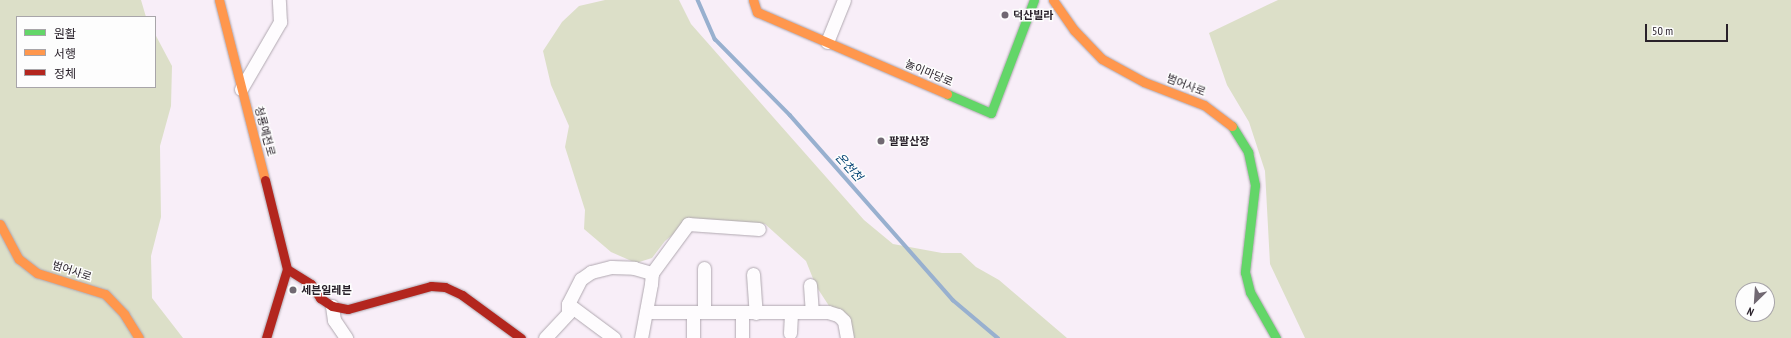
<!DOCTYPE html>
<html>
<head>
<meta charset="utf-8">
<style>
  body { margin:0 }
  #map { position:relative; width:1791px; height:338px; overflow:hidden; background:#f8eef8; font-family:"PT Sans Narrow","Noto Sans KR",sans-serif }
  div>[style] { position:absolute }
  .green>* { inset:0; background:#dcdfc8 }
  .stream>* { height:3.5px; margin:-1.75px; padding:0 1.75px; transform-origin:1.75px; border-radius:1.75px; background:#98b0cf }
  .roads { filter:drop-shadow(0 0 1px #b0a8b0) drop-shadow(0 0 1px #b0a8b0) }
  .street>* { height:13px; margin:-6.5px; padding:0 6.5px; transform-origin:6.5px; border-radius:6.5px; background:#fefcfe }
  .fast>* { height:9px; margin:-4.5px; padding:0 4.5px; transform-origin:4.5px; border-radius:4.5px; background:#63d668 }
  .slow>* { height:9px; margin:-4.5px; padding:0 4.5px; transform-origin:4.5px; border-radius:4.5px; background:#ff974d }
  .jam>* { height:9px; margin:-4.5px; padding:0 4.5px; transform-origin:4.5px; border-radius:4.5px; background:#b3261e }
  .dots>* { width:11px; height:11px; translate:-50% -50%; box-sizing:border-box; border:2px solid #fdfdfd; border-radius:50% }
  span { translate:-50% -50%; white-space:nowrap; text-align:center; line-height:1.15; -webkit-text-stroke:3px #fdfdfd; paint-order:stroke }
  .poi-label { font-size:11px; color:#29212a; font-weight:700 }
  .left { translate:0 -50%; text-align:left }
  .street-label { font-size:11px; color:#29212a }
  .water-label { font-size:12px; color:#004172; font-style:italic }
  .legend { position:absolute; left:16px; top:16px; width:140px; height:72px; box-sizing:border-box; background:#fdfdfd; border:1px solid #a8a5a9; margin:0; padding:5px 7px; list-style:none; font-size:12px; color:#29212a }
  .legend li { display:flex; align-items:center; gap:8px; height:20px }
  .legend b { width:20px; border:1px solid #a8a5a9 }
  .north { position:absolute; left:1735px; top:282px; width:40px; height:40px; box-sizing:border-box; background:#fdfdfd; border:1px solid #a8a5a9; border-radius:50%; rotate:205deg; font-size:11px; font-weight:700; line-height:16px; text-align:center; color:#29212a }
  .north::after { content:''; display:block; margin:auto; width:14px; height:18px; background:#716972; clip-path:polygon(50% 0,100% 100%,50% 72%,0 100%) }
  .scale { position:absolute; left:1645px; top:24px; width:83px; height:18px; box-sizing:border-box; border:2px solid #29212a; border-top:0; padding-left:5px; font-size:12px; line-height:14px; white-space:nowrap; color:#29212a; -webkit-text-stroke:3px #fdfdfd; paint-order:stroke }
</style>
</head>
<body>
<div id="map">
  <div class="green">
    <i style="clip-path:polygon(0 0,141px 0,146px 17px,17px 17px,17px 87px,155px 87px,155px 34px,172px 66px,171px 106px,160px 146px,161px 217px,151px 256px,152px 298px,183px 338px,0 338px)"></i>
    <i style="clip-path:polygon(605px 0,679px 0,691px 24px,864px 220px,893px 244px,942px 253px,961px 253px,976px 267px,999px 280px,1067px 338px,850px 338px,816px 286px,806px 261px,765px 224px,692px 219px,665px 241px,652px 258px,636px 263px,611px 252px,584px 229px,585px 210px,565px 147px,569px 126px,551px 85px,543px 51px,562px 22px,579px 6px)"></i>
    <i style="clip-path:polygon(evenodd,1278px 0,1791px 0,1791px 338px,1305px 338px,1270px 264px,1265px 171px,1249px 122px,1227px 85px,1209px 33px,1278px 0,1743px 290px,1767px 290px,1767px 314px,1743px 314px,1743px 290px)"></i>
  </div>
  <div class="stream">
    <i style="left:698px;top:0;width:43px;rotate:66.4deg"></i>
    <i style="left:715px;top:39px;width:107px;rotate:45.4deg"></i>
    <i style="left:790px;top:115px;width:247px;rotate:48.6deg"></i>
    <i style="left:953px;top:300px;width:59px;rotate:40.2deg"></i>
  </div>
  <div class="roads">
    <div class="street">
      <i style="left:827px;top:42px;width:45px;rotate:-68deg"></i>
      <i style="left:241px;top:89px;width:78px;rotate:-59.8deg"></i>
      <i style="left:280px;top:22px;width:22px;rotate:-93deg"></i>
      <i style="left:704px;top:268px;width:44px;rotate:90deg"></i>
      <i style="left:753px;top:274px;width:39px;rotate:86deg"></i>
      <i style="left:810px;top:285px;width:26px;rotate:86deg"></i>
      <i style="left:568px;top:304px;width:57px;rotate:36.5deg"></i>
      <i style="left:332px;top:306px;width:14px;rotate:82deg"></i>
      <i style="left:334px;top:320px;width:22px;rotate:56deg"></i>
      <i style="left:646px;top:312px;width:182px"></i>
      <i style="left:828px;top:312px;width:10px;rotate:17deg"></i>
      <i style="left:838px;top:315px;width:8px;rotate:45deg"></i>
      <i style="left:844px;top:321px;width:17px;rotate:80deg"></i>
      <i style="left:742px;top:313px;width:25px;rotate:90deg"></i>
      <i style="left:790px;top:333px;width:21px;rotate:-87deg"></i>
      <i style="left:545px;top:338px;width:34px;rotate:-47deg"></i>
      <i style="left:568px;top:313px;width:9px;rotate:-90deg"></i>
      <i style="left:568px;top:304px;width:28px;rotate:-63deg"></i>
      <i style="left:581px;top:279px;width:12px;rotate:-35deg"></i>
      <i style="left:591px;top:272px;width:21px;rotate:-14deg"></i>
      <i style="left:611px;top:267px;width:23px;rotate:2deg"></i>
      <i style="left:634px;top:268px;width:19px;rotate:16deg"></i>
      <i style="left:641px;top:338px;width:55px;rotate:-79.5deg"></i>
      <i style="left:651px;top:284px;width:11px;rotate:-85deg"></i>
      <i style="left:652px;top:273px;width:61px;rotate:-53.7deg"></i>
      <i style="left:688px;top:224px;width:71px;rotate:4deg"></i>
      <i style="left:693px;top:338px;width:25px;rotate:-90deg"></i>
    </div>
    <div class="fast">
      <i style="left:947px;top:94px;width:48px;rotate:23.4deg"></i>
      <i style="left:991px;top:113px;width:121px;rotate:-69.2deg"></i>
      <i style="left:1232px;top:126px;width:31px;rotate:58deg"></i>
      <i style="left:1248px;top:152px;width:34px;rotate:78deg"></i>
      <i style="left:1255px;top:185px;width:88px;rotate:96.6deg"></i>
      <i style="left:1245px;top:272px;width:21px;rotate:76deg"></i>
      <i style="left:1250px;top:292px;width:53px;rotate:60.5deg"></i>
    </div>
    <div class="slow">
      <i style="left:219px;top:0;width:186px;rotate:75.7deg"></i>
      <i style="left:753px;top:0;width:13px;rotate:72deg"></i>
      <i style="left:757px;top:12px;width:207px;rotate:23.3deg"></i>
      <i style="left:1053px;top:0;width:37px;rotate:55deg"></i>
      <i style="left:1074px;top:30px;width:40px;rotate:46deg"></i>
      <i style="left:1102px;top:59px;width:48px;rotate:28.7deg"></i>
      <i style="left:1144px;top:82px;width:64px;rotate:21deg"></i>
      <i style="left:1204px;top:105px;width:35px;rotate:37deg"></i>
      <i style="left:0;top:224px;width:40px;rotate:62deg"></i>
      <i style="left:19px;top:259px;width:23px;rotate:38deg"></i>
      <i style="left:37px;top:273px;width:71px;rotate:17.2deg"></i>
      <i style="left:105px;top:294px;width:28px;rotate:46deg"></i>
      <i style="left:124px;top:314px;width:28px;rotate:58deg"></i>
    </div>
    <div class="jam">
      <i style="left:265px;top:180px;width:92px;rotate:76.1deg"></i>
      <i style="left:287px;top:269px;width:72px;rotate:106.9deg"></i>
      <i style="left:287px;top:269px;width:28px;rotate:32deg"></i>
      <i style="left:311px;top:284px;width:17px;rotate:57deg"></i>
      <i style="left:320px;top:298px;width:14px;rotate:34deg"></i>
      <i style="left:332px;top:306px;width:16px;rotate:11deg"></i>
      <i style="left:348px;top:309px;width:86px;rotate:-15.5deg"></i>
      <i style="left:431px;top:286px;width:14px;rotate:4deg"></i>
      <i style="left:445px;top:287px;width:19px;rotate:25deg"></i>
      <i style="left:462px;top:295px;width:73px;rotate:36.1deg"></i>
    </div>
  </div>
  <div class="dots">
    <i style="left:1005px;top:15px;background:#716972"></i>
    <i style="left:881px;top:141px;background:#716972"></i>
    <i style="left:293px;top:290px;background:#716972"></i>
  </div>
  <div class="poi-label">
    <span class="left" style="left:1013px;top:15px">덕산빌라</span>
    <span class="left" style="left:889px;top:141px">팔팔산장</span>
    <span class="left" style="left:301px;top:290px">세븐일레븐</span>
  </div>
  <div class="street-label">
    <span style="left:929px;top:73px;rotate:23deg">놀이마당로</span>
    <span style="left:1186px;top:85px;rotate:21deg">범어사로</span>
    <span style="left:265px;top:131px;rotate:75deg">청룡예전로</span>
    <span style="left:72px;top:271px;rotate:18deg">범어사로</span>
  </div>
  <div class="water-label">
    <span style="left:849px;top:167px;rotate:48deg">온천천</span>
  </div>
  <ul class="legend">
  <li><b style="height:5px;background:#63d668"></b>원활</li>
  <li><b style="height:5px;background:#ff974d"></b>서행</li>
  <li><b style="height:5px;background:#b3261e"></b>정체</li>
  </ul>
  <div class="north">N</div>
  <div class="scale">50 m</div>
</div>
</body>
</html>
